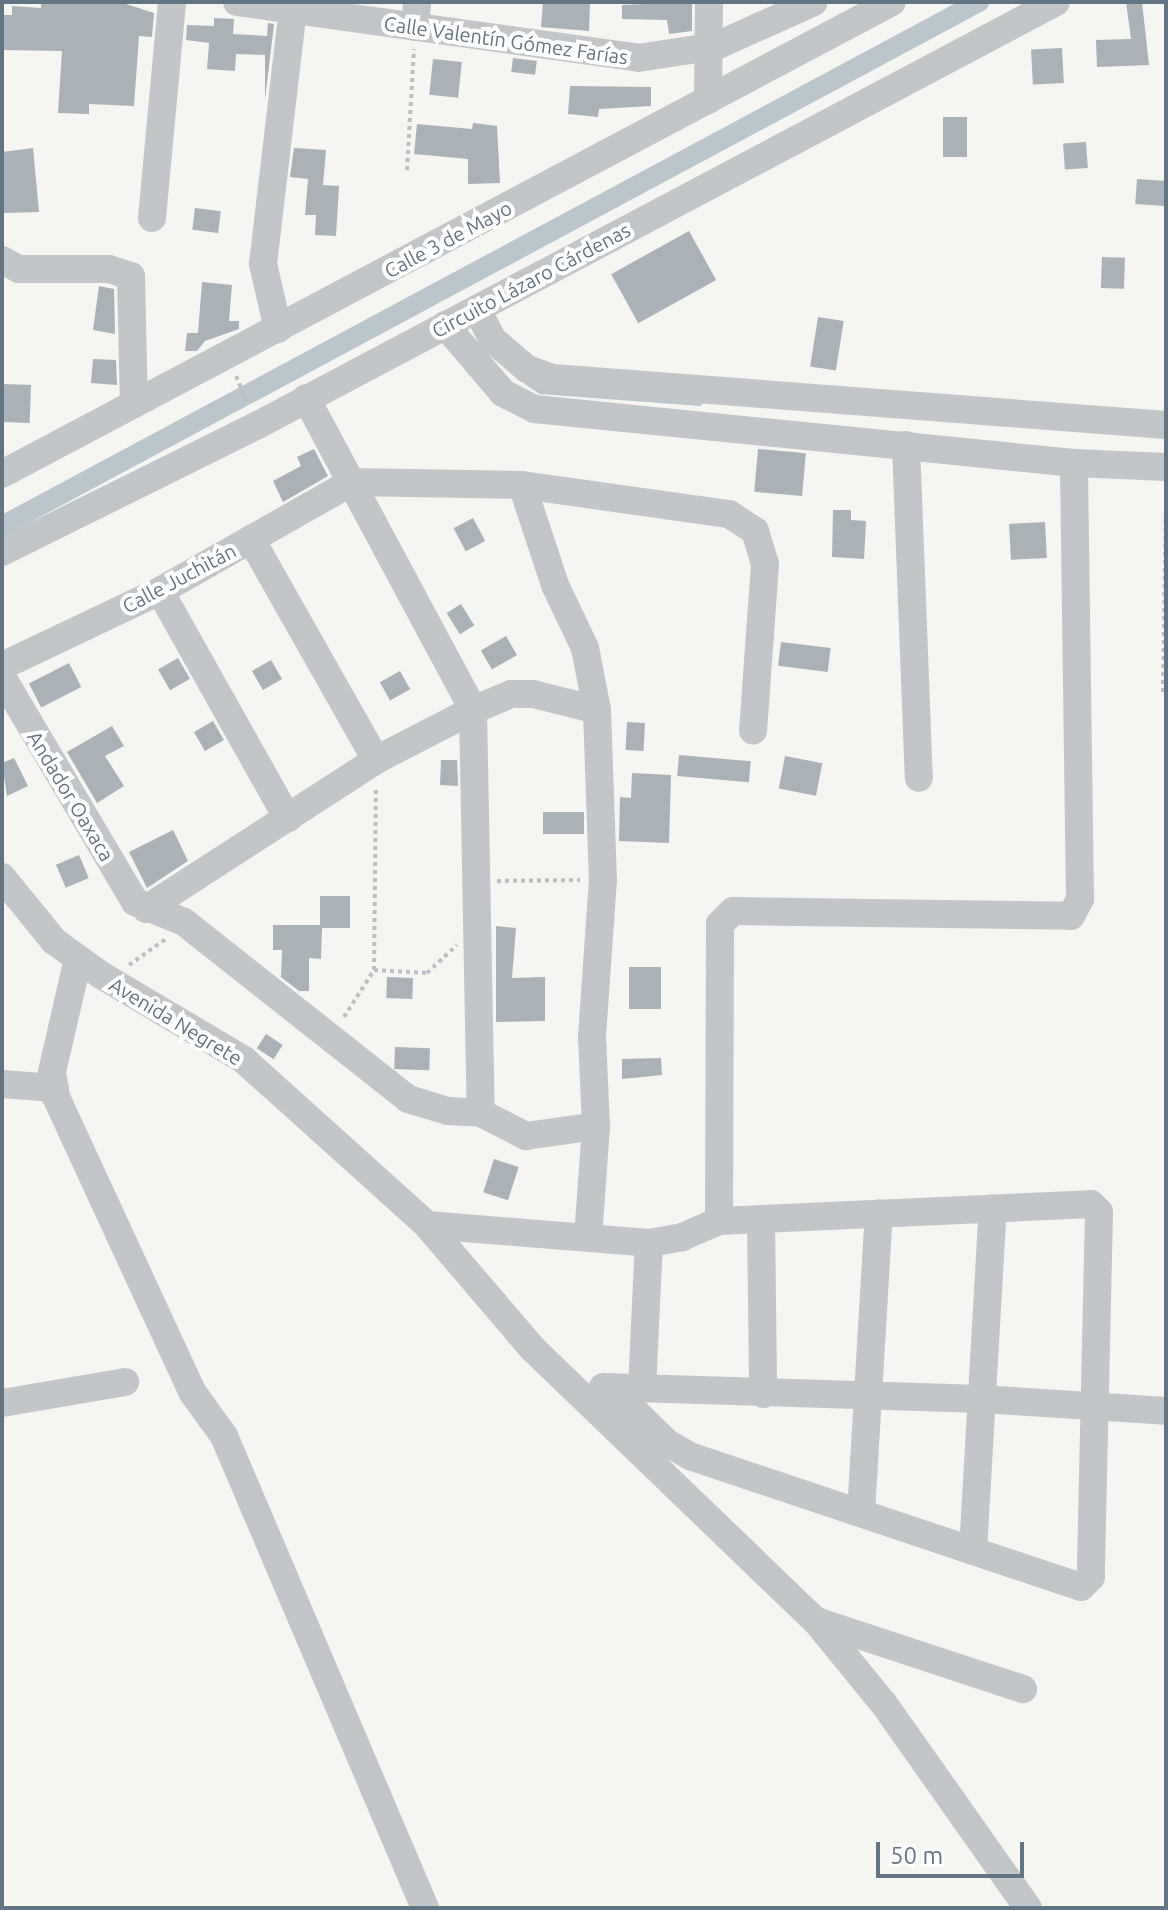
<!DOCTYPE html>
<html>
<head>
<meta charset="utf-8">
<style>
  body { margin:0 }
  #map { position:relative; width:1168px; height:1910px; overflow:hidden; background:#f5f5f1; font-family:Ubuntu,sans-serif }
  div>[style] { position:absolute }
  .stream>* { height:6px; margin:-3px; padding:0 3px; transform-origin:3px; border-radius:3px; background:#bbc6cc }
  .canal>* { height:20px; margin:-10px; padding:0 10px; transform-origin:10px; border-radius:10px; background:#bbc6cc }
  .building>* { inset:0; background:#aab2b8; transform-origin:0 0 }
  .path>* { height:4px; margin-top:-2px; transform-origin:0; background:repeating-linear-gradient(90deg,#bcbec0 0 4px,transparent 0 8px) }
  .minor>* { height:28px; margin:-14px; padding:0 14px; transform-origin:14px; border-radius:14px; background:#c2c6c9 }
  span { translate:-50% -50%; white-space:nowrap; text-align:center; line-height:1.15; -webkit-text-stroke:8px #fff; paint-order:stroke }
  .street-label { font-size:20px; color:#637483 }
  .frame { position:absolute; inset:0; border:4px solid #637483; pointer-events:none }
  .scale { position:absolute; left:876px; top:1842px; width:148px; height:36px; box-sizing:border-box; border:4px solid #637483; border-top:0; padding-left:10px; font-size:24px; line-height:28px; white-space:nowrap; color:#637483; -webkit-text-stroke:6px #fff; paint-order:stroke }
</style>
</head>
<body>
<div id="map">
  <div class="stream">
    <i style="left:527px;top:382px;width:17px;rotate:33deg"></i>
    <i style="left:541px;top:391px;width:159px;rotate:4.3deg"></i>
  </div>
  <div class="canal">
    <i style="left:2px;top:526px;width:1109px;rotate:-28.21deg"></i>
  </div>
  <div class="building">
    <i style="clip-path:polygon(41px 2px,123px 3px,154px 13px,152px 37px,139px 36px,134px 106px,89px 104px,89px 114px,58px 113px,62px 51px,2px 50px,2px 15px,12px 15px,12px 6px,41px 8px)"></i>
    <i style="clip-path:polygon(543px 2px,590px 2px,589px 31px,541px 27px)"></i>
    <i style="clip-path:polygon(692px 2px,692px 31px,669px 34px,667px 20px,622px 19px,622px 5px)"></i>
    <i style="clip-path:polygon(1126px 2px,1142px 2px,1149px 65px,1097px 67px,1096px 40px,1131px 39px)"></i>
    <i style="clip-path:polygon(214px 18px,234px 19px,233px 34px,267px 36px,268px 23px,274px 24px,265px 100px,265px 55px,236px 54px,235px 71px,207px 69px,209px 43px,186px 40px,187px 25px,214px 26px)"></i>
    <i style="left:1062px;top:48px;width:35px;height:31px;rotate:87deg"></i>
    <i style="left:513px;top:58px;width:24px;height:14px;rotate:7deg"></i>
    <i style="left:433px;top:59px;width:29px;height:36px;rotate:6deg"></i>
    <i style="clip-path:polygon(570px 86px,651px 87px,651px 106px,599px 109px,598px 117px,568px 114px)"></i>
    <i style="left:943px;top:117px;width:24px;height:40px"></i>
    <i style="clip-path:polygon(473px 123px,497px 126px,500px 183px,468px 184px,468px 159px,414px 154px,417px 124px,472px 129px)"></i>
    <i style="left:1086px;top:142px;width:26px;height:23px;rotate:86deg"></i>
    <i style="clip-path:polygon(33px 148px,39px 212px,4px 213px,2px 152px)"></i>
    <i style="clip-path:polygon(294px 148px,326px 150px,323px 185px,339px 186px,336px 236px,315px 235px,316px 215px,305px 215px,308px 179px,290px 177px)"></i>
    <i style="left:1137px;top:179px;width:29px;height:25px;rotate:4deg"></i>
    <i style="left:195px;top:208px;width:26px;height:22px;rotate:7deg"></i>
    <i style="left:689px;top:231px;width:56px;height:89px;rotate:61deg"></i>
    <i style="left:1102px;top:257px;width:23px;height:31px;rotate:2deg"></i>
    <i style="clip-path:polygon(202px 282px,232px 285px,229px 321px,239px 321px,239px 329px,205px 341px,197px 351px,185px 351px,187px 333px,198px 333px)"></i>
    <i style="clip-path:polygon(99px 286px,114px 289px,115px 334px,93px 330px)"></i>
    <i style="left:818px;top:317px;width:26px;height:50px;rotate:9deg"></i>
    <i style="clip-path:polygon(93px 359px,116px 360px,117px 385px,91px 383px)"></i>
    <i style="left:4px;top:384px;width:27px;height:38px;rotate:2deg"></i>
    <i style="clip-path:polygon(314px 449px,328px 476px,283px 502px,273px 481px,301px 466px,297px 457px)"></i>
    <i style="left:758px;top:449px;width:48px;height:43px;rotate:5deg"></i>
    <i style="clip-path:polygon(833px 510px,851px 510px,851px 520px,866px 521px,864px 559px,832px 557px)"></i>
    <i style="left:473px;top:518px;width:26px;height:22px;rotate:62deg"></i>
    <i style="left:1045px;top:522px;width:36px;height:36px;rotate:87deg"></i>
    <i style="left:461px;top:604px;width:25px;height:17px;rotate:58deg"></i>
    <i style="left:506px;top:636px;width:22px;height:29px;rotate:60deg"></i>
    <i style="left:781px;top:642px;width:50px;height:24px;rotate:7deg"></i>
    <i style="left:178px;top:658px;width:24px;height:23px;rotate:60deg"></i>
    <i style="left:271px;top:660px;width:22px;height:22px;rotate:60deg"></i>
    <i style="left:69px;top:663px;width:27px;height:45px;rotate:63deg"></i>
    <i style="left:400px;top:671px;width:21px;height:23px;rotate:61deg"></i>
    <i style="left:213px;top:721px;width:22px;height:22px;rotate:60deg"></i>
    <i style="left:627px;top:722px;width:18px;height:28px;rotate:3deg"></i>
    <i style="clip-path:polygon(112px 726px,124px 746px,105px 756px,124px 786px,97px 803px,67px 752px)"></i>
    <i style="left:679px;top:755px;width:72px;height:21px;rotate:5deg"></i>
    <i style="left:785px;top:756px;width:38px;height:33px;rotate:11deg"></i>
    <i style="clip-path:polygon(14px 758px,28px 786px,7px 796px,2px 763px)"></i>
    <i style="clip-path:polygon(441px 760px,457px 760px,458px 786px,440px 785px)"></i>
    <i style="clip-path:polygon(632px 773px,671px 775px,669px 843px,619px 841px,620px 797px,631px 798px)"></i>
    <i style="left:543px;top:812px;width:41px;height:22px"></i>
    <i style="clip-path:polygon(173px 830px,188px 861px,147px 888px,129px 852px)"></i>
    <i style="left:79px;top:855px;width:25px;height:25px;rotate:67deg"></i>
    <i style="clip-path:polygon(320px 896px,350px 896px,350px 928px,322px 928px,321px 959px,309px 958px,309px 991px,299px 991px,281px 977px,282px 950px,273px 950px,273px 925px,320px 925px)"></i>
    <i style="clip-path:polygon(496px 926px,516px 928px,512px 978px,545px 977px,545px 1021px,496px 1022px)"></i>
    <i style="left:629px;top:967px;width:32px;height:42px"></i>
    <i style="left:387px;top:977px;width:26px;height:21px;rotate:2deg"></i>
    <i style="left:266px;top:1034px;width:20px;height:17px;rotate:33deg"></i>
    <i style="left:395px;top:1047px;width:35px;height:22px;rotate:2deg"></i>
    <i style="clip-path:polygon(661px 1058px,662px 1075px,622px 1079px,622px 1059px)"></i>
    <i style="left:494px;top:1159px;width:26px;height:35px;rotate:18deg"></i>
  </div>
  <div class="path">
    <i style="left:407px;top:170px;width:121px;rotate:-86.7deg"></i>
    <i style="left:236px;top:376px;width:30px;rotate:67deg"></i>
    <i style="left:1163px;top:692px;width:186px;rotate:-89.1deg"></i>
    <i style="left:497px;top:881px;width:83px;rotate:-0.7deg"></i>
    <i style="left:129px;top:965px;width:47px;rotate:-35.4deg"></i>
    <i style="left:374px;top:970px;width:181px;rotate:-89.4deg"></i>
    <i style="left:344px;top:1017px;width:56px;rotate:-57.4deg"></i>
    <i style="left:374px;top:970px;width:53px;rotate:3.2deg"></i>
    <i style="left:427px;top:973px;width:41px;rotate:-43deg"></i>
  </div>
  <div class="minor">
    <i style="left:237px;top:2px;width:405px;rotate:7.9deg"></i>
    <i style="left:638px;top:58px;width:79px;rotate:-8.7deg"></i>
    <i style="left:716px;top:46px;width:107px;rotate:-24.2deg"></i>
    <i style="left:415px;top:27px;width:25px;rotate:-85deg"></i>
    <i style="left:708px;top:100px;width:98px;rotate:-89.4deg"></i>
    <i style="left:152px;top:218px;width:217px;rotate:-84.7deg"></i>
    <i style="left:2px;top:260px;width:19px;rotate:28deg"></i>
    <i style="left:19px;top:269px;width:90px"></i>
    <i style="left:109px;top:269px;width:23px;rotate:18deg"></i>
    <i style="left:131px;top:276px;width:128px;rotate:88.7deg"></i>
    <i style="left:477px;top:309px;width:34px;rotate:63deg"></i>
    <i style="left:492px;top:339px;width:46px;rotate:40.6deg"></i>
    <i style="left:527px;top:369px;width:28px;rotate:19deg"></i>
    <i style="left:553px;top:378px;width:615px;rotate:4.38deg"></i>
    <i style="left:445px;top:325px;width:89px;rotate:49.5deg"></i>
    <i style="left:503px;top:393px;width:35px;rotate:27deg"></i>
    <i style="left:534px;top:409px;width:543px;rotate:5.71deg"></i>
    <i style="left:1074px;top:463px;width:92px;rotate:2.5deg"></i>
    <i style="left:278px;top:329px;width:67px;rotate:-103deg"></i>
    <i style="left:263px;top:264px;width:257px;rotate:-83.3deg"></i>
    <i style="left:306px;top:398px;width:354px;rotate:61.8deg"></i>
    <i style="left:473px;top:710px;width:403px;rotate:88.9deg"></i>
    <i style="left:906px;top:445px;width:333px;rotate:87.8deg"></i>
    <i style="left:2px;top:474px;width:1007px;rotate:-27.94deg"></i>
    <i style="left:522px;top:485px;width:105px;rotate:71.7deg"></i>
    <i style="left:555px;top:585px;width:70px;rotate:64.5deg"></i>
    <i style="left:585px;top:648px;width:63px;rotate:79deg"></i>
    <i style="left:597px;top:710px;width:169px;rotate:88deg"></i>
    <i style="left:603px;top:879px;width:157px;rotate:94deg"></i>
    <i style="left:592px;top:1036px;width:90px;rotate:87.5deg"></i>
    <i style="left:596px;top:1126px;width:111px;rotate:94.1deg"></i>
    <i style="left:251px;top:539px;width:254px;rotate:60.5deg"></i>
    <i style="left:2px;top:552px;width:286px;rotate:-26.4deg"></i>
    <i style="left:258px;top:425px;width:903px;rotate:-27.93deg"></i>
    <i style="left:160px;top:591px;width:261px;rotate:60.7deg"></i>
    <i style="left:2px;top:666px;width:175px;rotate:-25.4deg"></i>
    <i style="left:160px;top:591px;width:221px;rotate:-29.6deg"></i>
    <i style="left:352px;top:482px;width:170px;rotate:1deg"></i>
    <i style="left:522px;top:485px;width:209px;rotate:8deg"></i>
    <i style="left:729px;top:514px;width:31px;rotate:33deg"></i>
    <i style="left:755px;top:531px;width:34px;rotate:73deg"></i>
    <i style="left:765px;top:564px;width:167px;rotate:94.1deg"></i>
    <i style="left:2px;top:677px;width:261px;rotate:59.4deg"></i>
    <i style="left:135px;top:902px;width:53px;rotate:22.2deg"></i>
    <i style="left:184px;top:922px;width:285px;rotate:38.3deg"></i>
    <i style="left:408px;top:1099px;width:42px;rotate:16.7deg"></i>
    <i style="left:448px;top:1111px;width:33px;rotate:3deg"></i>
    <i style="left:481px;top:1113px;width:51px;rotate:27.1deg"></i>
    <i style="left:526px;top:1136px;width:71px;rotate:-8.1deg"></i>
    <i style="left:2px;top:877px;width:82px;rotate:50.9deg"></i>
    <i style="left:54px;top:941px;width:58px;rotate:35.9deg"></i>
    <i style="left:101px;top:975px;width:166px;rotate:30.7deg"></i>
    <i style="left:244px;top:1060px;width:246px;rotate:42deg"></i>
    <i style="left:427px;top:1225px;width:163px;rotate:49.5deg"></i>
    <i style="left:533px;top:1349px;width:393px;rotate:43.9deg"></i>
    <i style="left:816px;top:1621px;width:107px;rotate:50.7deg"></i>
    <i style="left:884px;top:1704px;width:250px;rotate:54.8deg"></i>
    <i style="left:146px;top:909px;width:274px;rotate:-32.9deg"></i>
    <i style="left:376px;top:760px;width:109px;rotate:-27.3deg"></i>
    <i style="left:473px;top:710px;width:41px;rotate:-22.8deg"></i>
    <i style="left:511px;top:694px;width:22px"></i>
    <i style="left:533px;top:694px;width:66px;rotate:14deg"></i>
    <i style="left:78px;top:959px;width:116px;rotate:103deg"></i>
    <i style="left:52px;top:1072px;width:25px;rotate:81deg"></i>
    <i style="left:56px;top:1097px;width:326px;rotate:65.2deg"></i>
    <i style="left:193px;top:1393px;width:53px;rotate:54.2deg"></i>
    <i style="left:224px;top:1436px;width:513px;rotate:66.93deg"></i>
    <i style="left:2px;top:1084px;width:53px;rotate:4.3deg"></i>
    <i style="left:761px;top:1219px;width:175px;rotate:89.3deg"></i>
    <i style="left:719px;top:1221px;width:297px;rotate:-89.8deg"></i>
    <i style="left:720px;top:924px;width:18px;rotate:-45deg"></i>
    <i style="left:733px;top:911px;width:338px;rotate:0.8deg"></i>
    <i style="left:1071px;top:916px;width:19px;rotate:-62deg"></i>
    <i style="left:1080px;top:899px;width:436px;rotate:-90.8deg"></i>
    <i style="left:427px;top:1225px;width:223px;rotate:4.6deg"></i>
    <i style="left:649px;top:1243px;width:34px;rotate:-10deg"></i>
    <i style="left:682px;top:1237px;width:40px;rotate:-23.4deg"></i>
    <i style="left:719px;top:1221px;width:372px;rotate:-2.6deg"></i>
    <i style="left:1091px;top:1204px;width:11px;rotate:45deg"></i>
    <i style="left:1099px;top:1212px;width:365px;rotate:91.3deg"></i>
    <i style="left:1091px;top:1577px;width:14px;rotate:135deg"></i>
    <i style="left:1081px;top:1587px;width:412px;rotate:-161.5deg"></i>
    <i style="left:690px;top:1456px;width:28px;rotate:-150deg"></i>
    <i style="left:666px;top:1442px;width:78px;rotate:-135.5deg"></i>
    <i style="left:603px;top:1387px;width:379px;rotate:1.8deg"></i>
    <i style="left:982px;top:1399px;width:184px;rotate:3.7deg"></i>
    <i style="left:642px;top:1389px;width:146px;rotate:-87.3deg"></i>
    <i style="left:2px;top:1403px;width:125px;rotate:-9.7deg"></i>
    <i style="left:861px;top:1513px;width:300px;rotate:-86.6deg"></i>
    <i style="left:973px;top:1551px;width:343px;rotate:-86.7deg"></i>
    <i style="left:816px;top:1621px;width:218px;rotate:18.2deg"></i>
  </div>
  <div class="street-label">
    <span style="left:506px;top:40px;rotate:8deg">Calle Valentín Gómez Farías</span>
    <span style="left:448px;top:239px;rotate:-28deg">Calle 3 de Mayo</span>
    <span style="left:531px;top:280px;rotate:-28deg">Circuito Lázaro Cárdenas</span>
    <span style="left:179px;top:578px;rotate:-28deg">Calle Juchitán</span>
    <span style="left:71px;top:796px;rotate:59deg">Andador Oaxaca</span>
    <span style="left:176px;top:1021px;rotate:31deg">Avenida Negrete</span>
  </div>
  <div class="frame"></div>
  <div class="scale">50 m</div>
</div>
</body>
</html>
